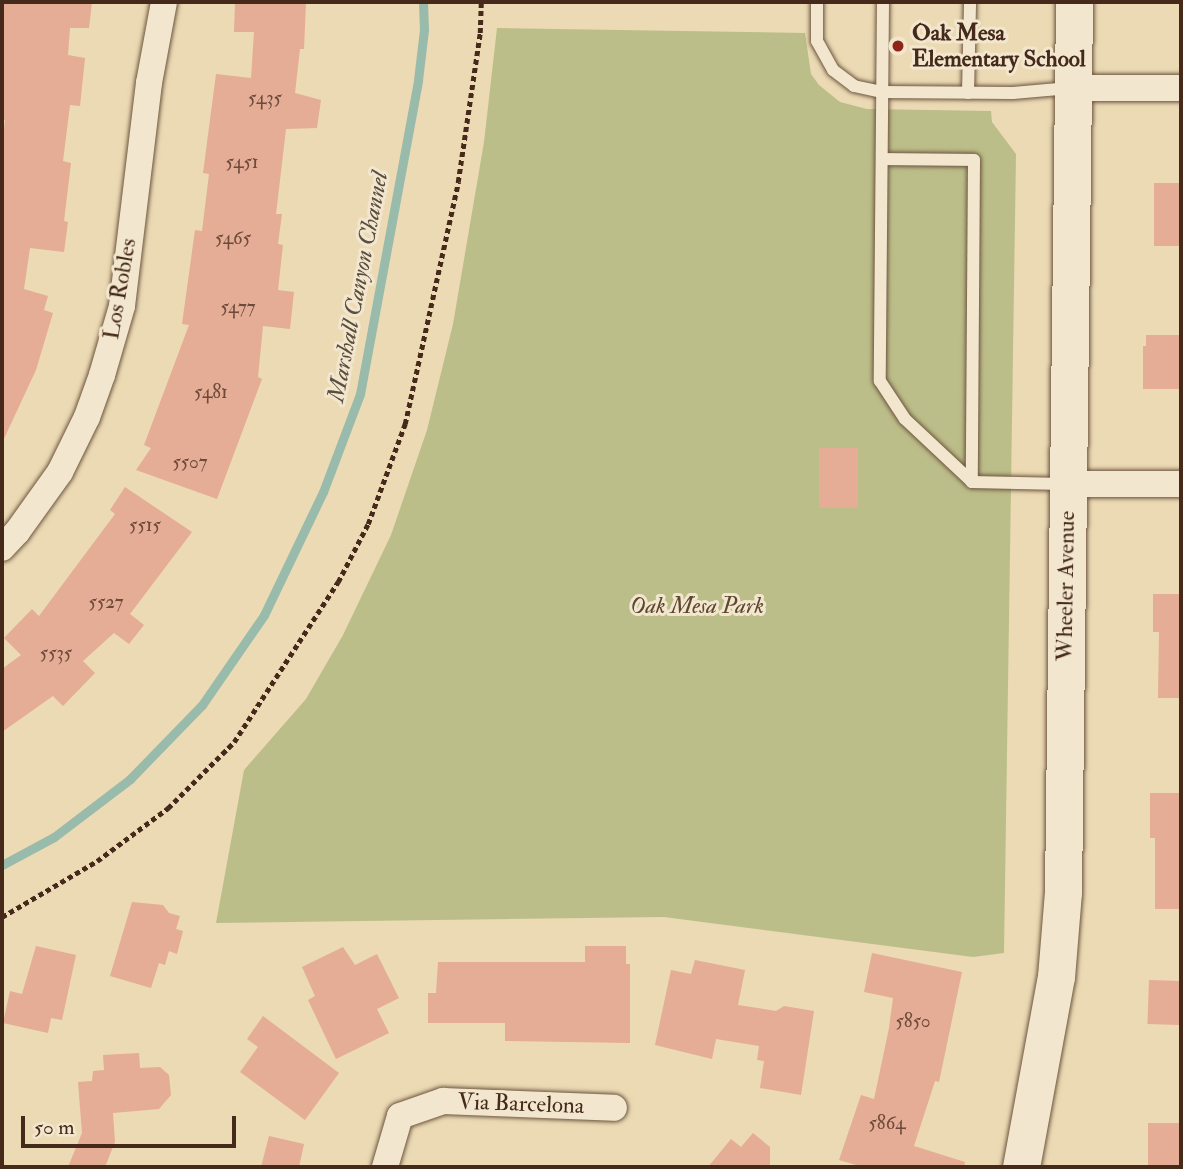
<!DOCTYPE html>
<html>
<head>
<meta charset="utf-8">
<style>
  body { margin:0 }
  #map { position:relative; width:1183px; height:1169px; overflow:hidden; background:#ebdab3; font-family:"IM FELL Double Pica",serif }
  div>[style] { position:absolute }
  .green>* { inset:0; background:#bcbe89 }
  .stream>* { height:9px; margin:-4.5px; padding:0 4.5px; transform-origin:4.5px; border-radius:4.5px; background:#98bbab }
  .building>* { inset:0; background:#e5ac96; transform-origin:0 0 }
  .path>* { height:4.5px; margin-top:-2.25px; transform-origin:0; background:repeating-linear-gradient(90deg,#45291a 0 5px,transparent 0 8.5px) }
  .roads { filter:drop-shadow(0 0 2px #6e5540) drop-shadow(0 0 2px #6e5540) }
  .service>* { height:12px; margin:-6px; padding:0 6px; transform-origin:6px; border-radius:6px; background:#f2e7ce }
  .minor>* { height:26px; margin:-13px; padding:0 13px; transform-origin:13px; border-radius:13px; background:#f2e7ce }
  .secondary>* { height:37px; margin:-18.5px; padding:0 18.5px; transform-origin:18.5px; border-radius:18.5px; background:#f2e7ce }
  .dots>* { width:19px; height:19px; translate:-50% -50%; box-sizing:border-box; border:4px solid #f2e7ce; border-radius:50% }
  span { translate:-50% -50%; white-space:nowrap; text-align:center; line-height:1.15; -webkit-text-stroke:6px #f2e7ce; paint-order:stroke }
  .number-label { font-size:19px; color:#6d4a39 }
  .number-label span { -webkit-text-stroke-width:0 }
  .poi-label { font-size:23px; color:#45291a; font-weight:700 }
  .left { translate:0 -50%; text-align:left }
  .street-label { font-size:23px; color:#45291a }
  .park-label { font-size:23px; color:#5d4730; font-style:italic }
  .water-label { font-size:24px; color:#5a4e3e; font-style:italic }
  .frame { position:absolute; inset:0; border:4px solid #45291a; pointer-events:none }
  .scale { position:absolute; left:21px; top:1116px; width:215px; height:32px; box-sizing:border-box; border:4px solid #45291a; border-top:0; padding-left:9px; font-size:21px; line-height:24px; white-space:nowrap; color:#45291a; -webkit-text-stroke:5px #f2e7ce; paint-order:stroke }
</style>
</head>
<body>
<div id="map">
  <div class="green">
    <i style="clip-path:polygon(497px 28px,805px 33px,811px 74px,819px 85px,840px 102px,867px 109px,991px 111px,992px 122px,1016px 154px,1004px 953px,973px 957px,664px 917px,216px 923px,244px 770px,306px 699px,343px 635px,391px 535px,427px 430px,453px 324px,484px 142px)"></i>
  </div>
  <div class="stream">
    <i style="left:2px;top:865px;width:59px;rotate:-28.3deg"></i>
    <i style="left:54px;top:837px;width:96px;rotate:-37.3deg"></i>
    <i style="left:130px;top:779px;width:103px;rotate:-45.8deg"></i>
    <i style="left:202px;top:705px;width:109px;rotate:-55.4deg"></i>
    <i style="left:264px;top:615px;width:136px;rotate:-64.4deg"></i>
    <i style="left:323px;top:492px;width:105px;rotate:-69.3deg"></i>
    <i style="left:360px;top:394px;width:319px;rotate:-79.5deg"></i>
    <i style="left:418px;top:80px;width:50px;rotate:-83.2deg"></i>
    <i style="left:424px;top:30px;width:28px;rotate:-92deg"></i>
  </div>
  <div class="building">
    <i style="clip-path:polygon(4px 2px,92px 2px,89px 28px,70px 28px,68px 55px,85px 58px,80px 106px,70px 105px,63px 161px,71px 163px,64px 221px,68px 222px,64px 252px,30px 248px,24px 289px,48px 296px,44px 310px,53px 313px,36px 370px,2px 443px,2px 146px,5px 120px,2px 120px,2px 25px)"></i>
    <i style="clip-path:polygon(235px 2px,306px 2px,304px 49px,300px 49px,295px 93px,321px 100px,317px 128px,286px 129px,276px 214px,282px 214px,278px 244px,283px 245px,278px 290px,294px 292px,290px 329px,263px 326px,258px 377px,262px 379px,217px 499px,136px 470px,151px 448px,144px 445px,189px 325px,182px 324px,195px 230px,202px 231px,209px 174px,203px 173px,216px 74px,251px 78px,254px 32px,234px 32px)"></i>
    <i style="left:1154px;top:183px;width:27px;height:63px"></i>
    <i style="clip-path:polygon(1146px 335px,1181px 335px,1181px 389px,1143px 389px,1143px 346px,1146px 346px)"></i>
    <i style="left:819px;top:448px;width:39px;height:60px"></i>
    <i style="clip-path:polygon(125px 487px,192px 532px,130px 614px,144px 625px,129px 644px,114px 633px,83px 661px,95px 673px,63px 706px,53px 696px,2px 732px,2px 669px,21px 655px,4px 638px,32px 609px,39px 616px,115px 514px,110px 510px)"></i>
    <i style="clip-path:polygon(1153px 594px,1181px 594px,1181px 698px,1158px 698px,1159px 632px,1153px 632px)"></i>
    <i style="clip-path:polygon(1150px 793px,1181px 793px,1181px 909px,1155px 909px,1155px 838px,1150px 838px)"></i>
    <i style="clip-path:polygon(132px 902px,163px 905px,169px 913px,180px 916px,176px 929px,183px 931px,177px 954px,169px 951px,165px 965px,159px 963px,151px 988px,110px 976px)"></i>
    <i style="clip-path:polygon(36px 946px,76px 955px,62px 1020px,51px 1018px,48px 1033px,3px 1023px,10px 991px,22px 994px)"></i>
    <i style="clip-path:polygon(585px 946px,626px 946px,626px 964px,630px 964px,630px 1043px,505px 1041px,505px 1023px,428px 1023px,428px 993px,436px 993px,438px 962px,585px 962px)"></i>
    <i style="clip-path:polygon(343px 947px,355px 965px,377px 954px,399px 998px,377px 1009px,389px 1033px,336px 1059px,308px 1000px,315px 996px,302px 967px)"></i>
    <i style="clip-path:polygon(872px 953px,962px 972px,939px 1082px,935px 1081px,914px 1146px,965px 1162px,964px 1167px,863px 1167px,839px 1160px,861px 1095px,874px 1099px,889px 1028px,893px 998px,864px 992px)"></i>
    <i style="clip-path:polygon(695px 960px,745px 970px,738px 1005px,776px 1011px,784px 1006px,814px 1011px,801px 1095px,760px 1088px,764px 1061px,757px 1060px,759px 1046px,716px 1039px,712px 1059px,655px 1045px,671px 970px,691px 974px)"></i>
    <i style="left:1149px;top:980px;width:32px;height:44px;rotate:2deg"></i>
    <i style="clip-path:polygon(263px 1016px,339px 1073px,305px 1120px,240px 1072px,258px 1047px,247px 1039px)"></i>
    <i style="clip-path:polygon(139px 1053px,140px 1068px,160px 1067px,169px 1075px,171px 1095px,159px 1109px,113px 1113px,115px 1142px,105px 1167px,68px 1167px,82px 1133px,78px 1082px,92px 1081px,93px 1071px,104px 1070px,103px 1055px)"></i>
    <i style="left:1148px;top:1123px;width:33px;height:44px"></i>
    <i style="clip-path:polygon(753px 1133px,770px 1147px,770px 1167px,708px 1167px,731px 1139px,741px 1147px)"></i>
    <i style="clip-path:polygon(269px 1136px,304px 1144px,299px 1167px,261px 1167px)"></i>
  </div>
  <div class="path">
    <i style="left:2px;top:917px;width:110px;rotate:-30.5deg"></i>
    <i style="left:97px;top:861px;width:89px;rotate:-36.7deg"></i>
    <i style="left:168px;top:808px;width:93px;rotate:-45deg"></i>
    <i style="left:234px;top:742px;width:191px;rotate:-57deg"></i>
    <i style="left:338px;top:582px;width:65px;rotate:-62.7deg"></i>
    <i style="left:368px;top:524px;width:107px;rotate:-69.7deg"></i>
    <i style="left:405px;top:424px;width:248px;rotate:-77.6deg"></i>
    <i style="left:458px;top:182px;width:151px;rotate:-81.6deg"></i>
    <i style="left:480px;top:33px;width:31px;rotate:-88deg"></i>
  </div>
  <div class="roads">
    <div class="service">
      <i style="left:817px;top:2px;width:39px;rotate:90deg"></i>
      <i style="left:817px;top:41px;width:33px;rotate:61deg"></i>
      <i style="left:833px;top:70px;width:26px;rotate:37deg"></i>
      <i style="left:854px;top:86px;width:29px;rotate:12deg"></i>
      <i style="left:882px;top:92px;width:131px;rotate:0.4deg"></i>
      <i style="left:1013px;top:93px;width:57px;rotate:-5deg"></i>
      <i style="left:883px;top:2px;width:379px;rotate:90.5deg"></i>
      <i style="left:880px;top:381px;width:45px;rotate:56.7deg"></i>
      <i style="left:905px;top:419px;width:92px;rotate:43.2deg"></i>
      <i style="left:972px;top:482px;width:91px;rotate:1.3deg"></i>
      <i style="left:968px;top:93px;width:91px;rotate:-88.7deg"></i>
      <i style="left:884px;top:159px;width:90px;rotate:0.6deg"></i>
      <i style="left:974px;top:160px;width:322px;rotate:90.4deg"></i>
    </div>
    <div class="minor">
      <i style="left:1074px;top:88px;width:107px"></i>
      <i style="left:1067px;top:484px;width:114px"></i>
      <i style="left:2px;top:548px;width:22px;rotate:-47deg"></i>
      <i style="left:17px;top:532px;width:74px;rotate:-54.4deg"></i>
      <i style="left:60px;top:472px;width:61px;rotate:-63.9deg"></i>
      <i style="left:87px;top:417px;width:45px;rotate:-70.3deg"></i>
      <i style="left:102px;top:375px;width:72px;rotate:-73.8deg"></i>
      <i style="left:122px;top:306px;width:225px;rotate:-83.1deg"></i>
      <i style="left:149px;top:83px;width:82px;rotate:-79.5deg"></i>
      <i style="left:385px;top:1167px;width:53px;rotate:-73.6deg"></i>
      <i style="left:400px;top:1116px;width:46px;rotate:-19.2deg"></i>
      <i style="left:443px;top:1101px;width:171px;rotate:2.3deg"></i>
    </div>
    <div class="secondary">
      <i style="left:1021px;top:1167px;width:193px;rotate:-79.6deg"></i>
      <i style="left:1056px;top:977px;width:85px;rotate:-85.3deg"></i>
      <i style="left:1063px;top:892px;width:890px;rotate:-89.29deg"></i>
    </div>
  </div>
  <div class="dots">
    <i style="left:898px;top:46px;background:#8f2418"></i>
  </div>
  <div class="number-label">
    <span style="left:265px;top:99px">5435</span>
    <span style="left:242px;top:163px">5451</span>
    <span style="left:233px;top:239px">5465</span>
    <span style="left:238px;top:308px">5477</span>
    <span style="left:211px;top:393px">5481</span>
    <span style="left:190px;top:463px">5507</span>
    <span style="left:145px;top:526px">5515</span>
    <span style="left:106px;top:603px">5527</span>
    <span style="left:56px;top:654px">5535</span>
    <span style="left:913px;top:1022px">5850</span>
    <span style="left:887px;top:1124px">5864</span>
  </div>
  <div class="poi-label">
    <span class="left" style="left:912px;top:46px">Oak Mesa<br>Elementary School</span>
  </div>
  <div class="street-label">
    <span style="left:120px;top:289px;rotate:-80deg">Los Robles</span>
    <span style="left:1066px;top:586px;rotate:-89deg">Wheeler Avenue</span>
    <span style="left:521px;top:1104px;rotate:2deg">Via Barcelona</span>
  </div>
  <div class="park-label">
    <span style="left:697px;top:606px">Oak Mesa Park</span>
  </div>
  <div class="water-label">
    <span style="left:358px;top:287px;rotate:-79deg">Marshall Canyon Channel</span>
  </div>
  <div class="frame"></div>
  <div class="scale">50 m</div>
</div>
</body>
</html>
